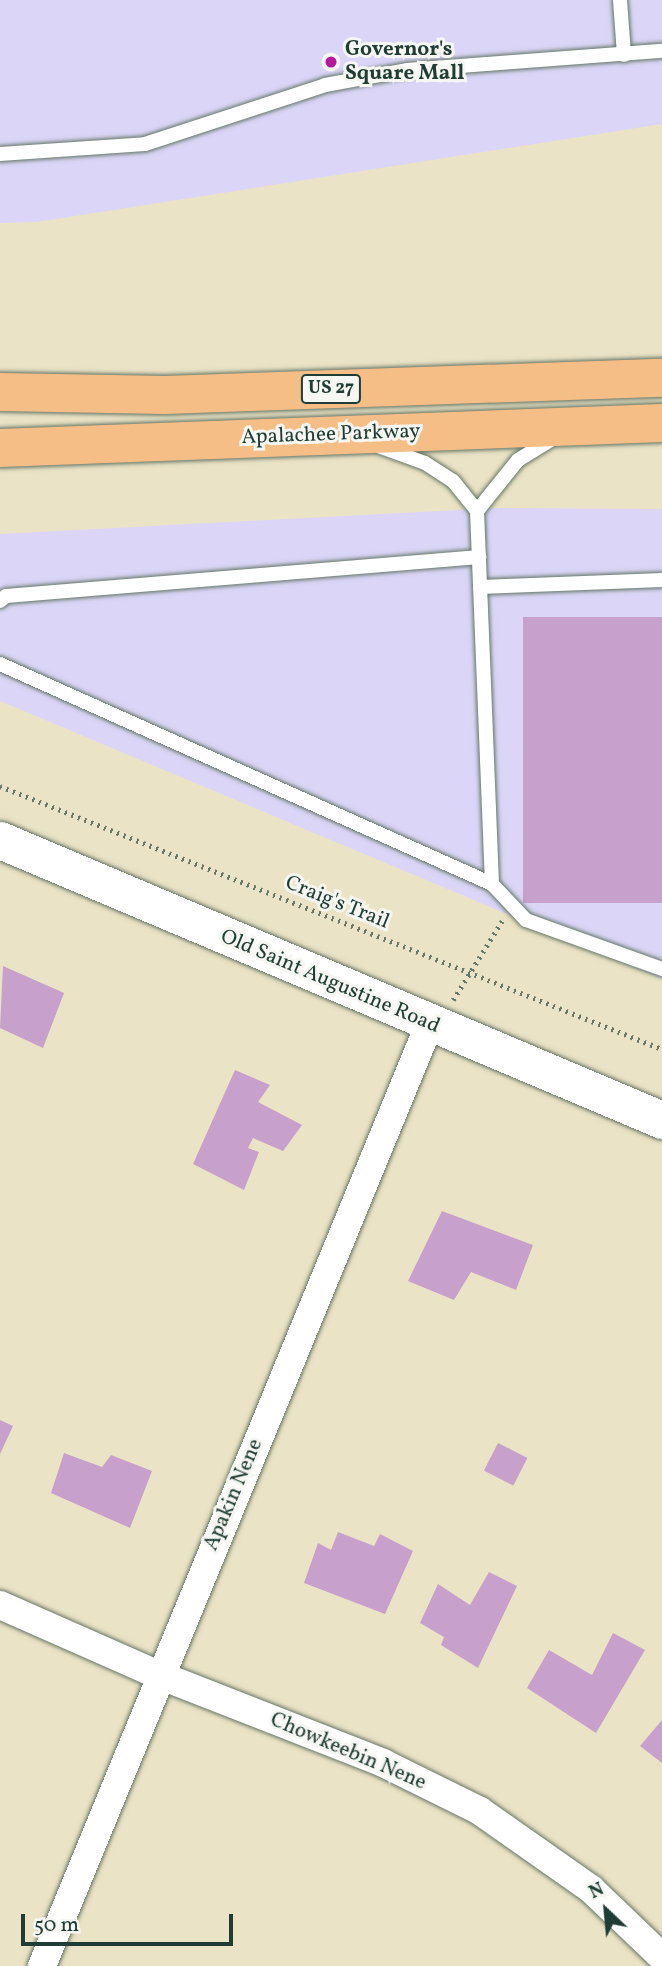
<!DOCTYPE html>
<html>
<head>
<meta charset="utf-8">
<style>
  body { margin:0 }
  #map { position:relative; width:662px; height:1966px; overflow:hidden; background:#ebe3c5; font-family:Vollkorn,serif }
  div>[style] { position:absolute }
  .built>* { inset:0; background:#dbd6f7 }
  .building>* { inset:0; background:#c7a0cb; transform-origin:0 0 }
  .path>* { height:4.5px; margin-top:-2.25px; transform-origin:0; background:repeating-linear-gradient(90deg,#667767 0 2px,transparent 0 7px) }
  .roads { filter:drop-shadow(0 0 2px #667767) drop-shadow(0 0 2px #667767) }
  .service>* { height:14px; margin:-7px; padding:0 7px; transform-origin:7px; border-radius:7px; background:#fff }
  .minor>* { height:28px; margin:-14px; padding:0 14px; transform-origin:14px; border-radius:14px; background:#fff }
  .tertiary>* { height:37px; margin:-18.5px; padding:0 18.5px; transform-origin:18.5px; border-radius:18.5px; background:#fff }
  .primary>* { height:38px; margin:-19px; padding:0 19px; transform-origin:19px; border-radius:19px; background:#f6be87 }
  .dots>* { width:19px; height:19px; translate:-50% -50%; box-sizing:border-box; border:4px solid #f6f6f2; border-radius:50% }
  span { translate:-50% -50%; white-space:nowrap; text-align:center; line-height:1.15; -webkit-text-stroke:6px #f6f6f2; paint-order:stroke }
  .shield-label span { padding:2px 5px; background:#f6f6f2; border:2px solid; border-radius:5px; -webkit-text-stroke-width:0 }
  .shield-label { font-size:19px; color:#1f3d34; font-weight:700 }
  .poi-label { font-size:21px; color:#1f3d34; font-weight:700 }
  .left { translate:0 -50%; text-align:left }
  .street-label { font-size:21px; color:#1f3d34 }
  .north { position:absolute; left:571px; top:1875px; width:70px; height:70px; -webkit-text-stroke:5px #f6f6f2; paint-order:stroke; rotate:334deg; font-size:19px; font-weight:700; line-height:28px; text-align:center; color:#1f3d34 }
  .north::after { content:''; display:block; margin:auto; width:24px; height:32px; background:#1f3d34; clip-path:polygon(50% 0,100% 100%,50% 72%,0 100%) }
  .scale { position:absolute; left:21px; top:1914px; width:212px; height:32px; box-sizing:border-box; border:4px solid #1f3d34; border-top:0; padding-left:9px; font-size:21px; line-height:24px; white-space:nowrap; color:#1f3d34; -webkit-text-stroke:5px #f6f6f2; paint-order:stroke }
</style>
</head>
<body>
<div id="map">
  <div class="built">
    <i style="clip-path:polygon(0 0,662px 0,662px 124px,37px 222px,0 223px)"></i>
    <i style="clip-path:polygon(497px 508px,662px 509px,662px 979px,0 701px,0 534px)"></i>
  </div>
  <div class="building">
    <i style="left:662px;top:617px;width:286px;height:139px;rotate:90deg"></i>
    <i style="clip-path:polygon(3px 966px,64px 993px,43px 1048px,0 1028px)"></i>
    <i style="clip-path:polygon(235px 1070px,270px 1085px,258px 1102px,302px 1125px,283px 1151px,253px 1138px,248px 1148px,259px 1152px,244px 1190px,193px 1164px)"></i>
    <i style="clip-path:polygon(442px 1211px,533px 1245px,516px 1290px,471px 1272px,454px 1300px,408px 1281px)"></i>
    <i style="clip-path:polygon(0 1420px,13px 1426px,0 1454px)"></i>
    <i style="left:498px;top:1443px;width:33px;height:31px;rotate:27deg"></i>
    <i style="clip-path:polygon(64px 1453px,102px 1467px,111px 1455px,152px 1471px,130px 1528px,51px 1493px)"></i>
    <i style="clip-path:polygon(338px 1532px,374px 1546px,380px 1534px,413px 1551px,385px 1614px,304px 1583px,318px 1543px,331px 1550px)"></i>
    <i style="clip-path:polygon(489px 1572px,517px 1586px,478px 1668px,441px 1645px,444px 1637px,420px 1623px,438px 1584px,470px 1605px)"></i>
    <i style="clip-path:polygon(613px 1633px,645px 1650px,596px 1733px,527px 1688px,549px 1650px,592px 1675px)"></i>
    <i style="clip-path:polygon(662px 1720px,662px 1763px,640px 1746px)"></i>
  </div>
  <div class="path">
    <i style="left:0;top:786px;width:712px;rotate:21.67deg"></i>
    <i style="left:453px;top:1000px;width:93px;rotate:-58.2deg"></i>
  </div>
  <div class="roads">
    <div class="service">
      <i style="left:620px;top:0;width:55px;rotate:85.8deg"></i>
      <i style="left:0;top:154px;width:145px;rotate:-3.9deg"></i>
      <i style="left:145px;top:144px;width:189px;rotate:-18.1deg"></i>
      <i style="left:325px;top:85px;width:83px;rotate:-10.4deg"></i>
      <i style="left:407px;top:70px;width:256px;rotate:-4.3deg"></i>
      <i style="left:378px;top:446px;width:50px;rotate:19.9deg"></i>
      <i style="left:425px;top:463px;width:33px;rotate:33deg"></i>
      <i style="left:453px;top:481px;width:38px;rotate:51deg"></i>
      <i style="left:480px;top:587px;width:182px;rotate:-2.2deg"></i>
      <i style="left:0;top:601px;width:8px;rotate:-40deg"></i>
      <i style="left:6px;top:596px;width:475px;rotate:-4.7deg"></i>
      <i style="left:0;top:664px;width:539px;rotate:24.09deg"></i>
      <i style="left:492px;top:884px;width:50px;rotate:46.6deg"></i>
      <i style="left:526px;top:920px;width:145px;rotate:19.8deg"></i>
      <i style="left:492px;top:884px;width:373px;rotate:-92.3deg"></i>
      <i style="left:477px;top:511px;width:65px;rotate:-51.2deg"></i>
      <i style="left:518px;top:460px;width:42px;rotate:-31.4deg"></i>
    </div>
    <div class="minor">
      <i style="left:0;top:1605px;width:174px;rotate:23.8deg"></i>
      <i style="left:159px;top:1675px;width:241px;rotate:21.4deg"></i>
      <i style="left:383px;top:1763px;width:108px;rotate:26.3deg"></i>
      <i style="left:480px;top:1811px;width:136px;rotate:35.1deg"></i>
      <i style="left:591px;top:1889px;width:98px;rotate:43.8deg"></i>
      <i style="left:42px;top:1966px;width:1017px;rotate:-67.64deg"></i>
    </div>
    <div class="tertiary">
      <i style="left:0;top:840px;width:719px;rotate:22.93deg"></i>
    </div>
    <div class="primary">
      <i style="left:0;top:392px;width:165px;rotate:1deg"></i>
      <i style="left:165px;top:395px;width:497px;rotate:-2deg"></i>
      <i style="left:0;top:448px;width:662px;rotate:-2.16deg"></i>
    </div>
  </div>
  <div class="dots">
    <i style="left:331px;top:62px;background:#b5179e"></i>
  </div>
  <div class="shield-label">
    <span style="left:331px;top:389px">US 27</span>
  </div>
  <div class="poi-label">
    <span class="left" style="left:345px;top:62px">Governor's<br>Square Mall</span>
  </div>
  <div class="street-label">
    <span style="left:331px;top:435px;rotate:-2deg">Apalachee Parkway</span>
    <span style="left:337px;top:903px;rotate:22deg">Craig's Trail</span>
    <span style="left:330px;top:982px;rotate:23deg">Old Saint Augustine Road</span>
    <span style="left:234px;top:1495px;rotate:-67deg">Apakin Nene</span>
    <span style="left:348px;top:1752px;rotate:23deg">Chowkeebin Nene</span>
  </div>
  <div class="north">N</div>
  <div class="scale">50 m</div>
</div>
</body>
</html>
